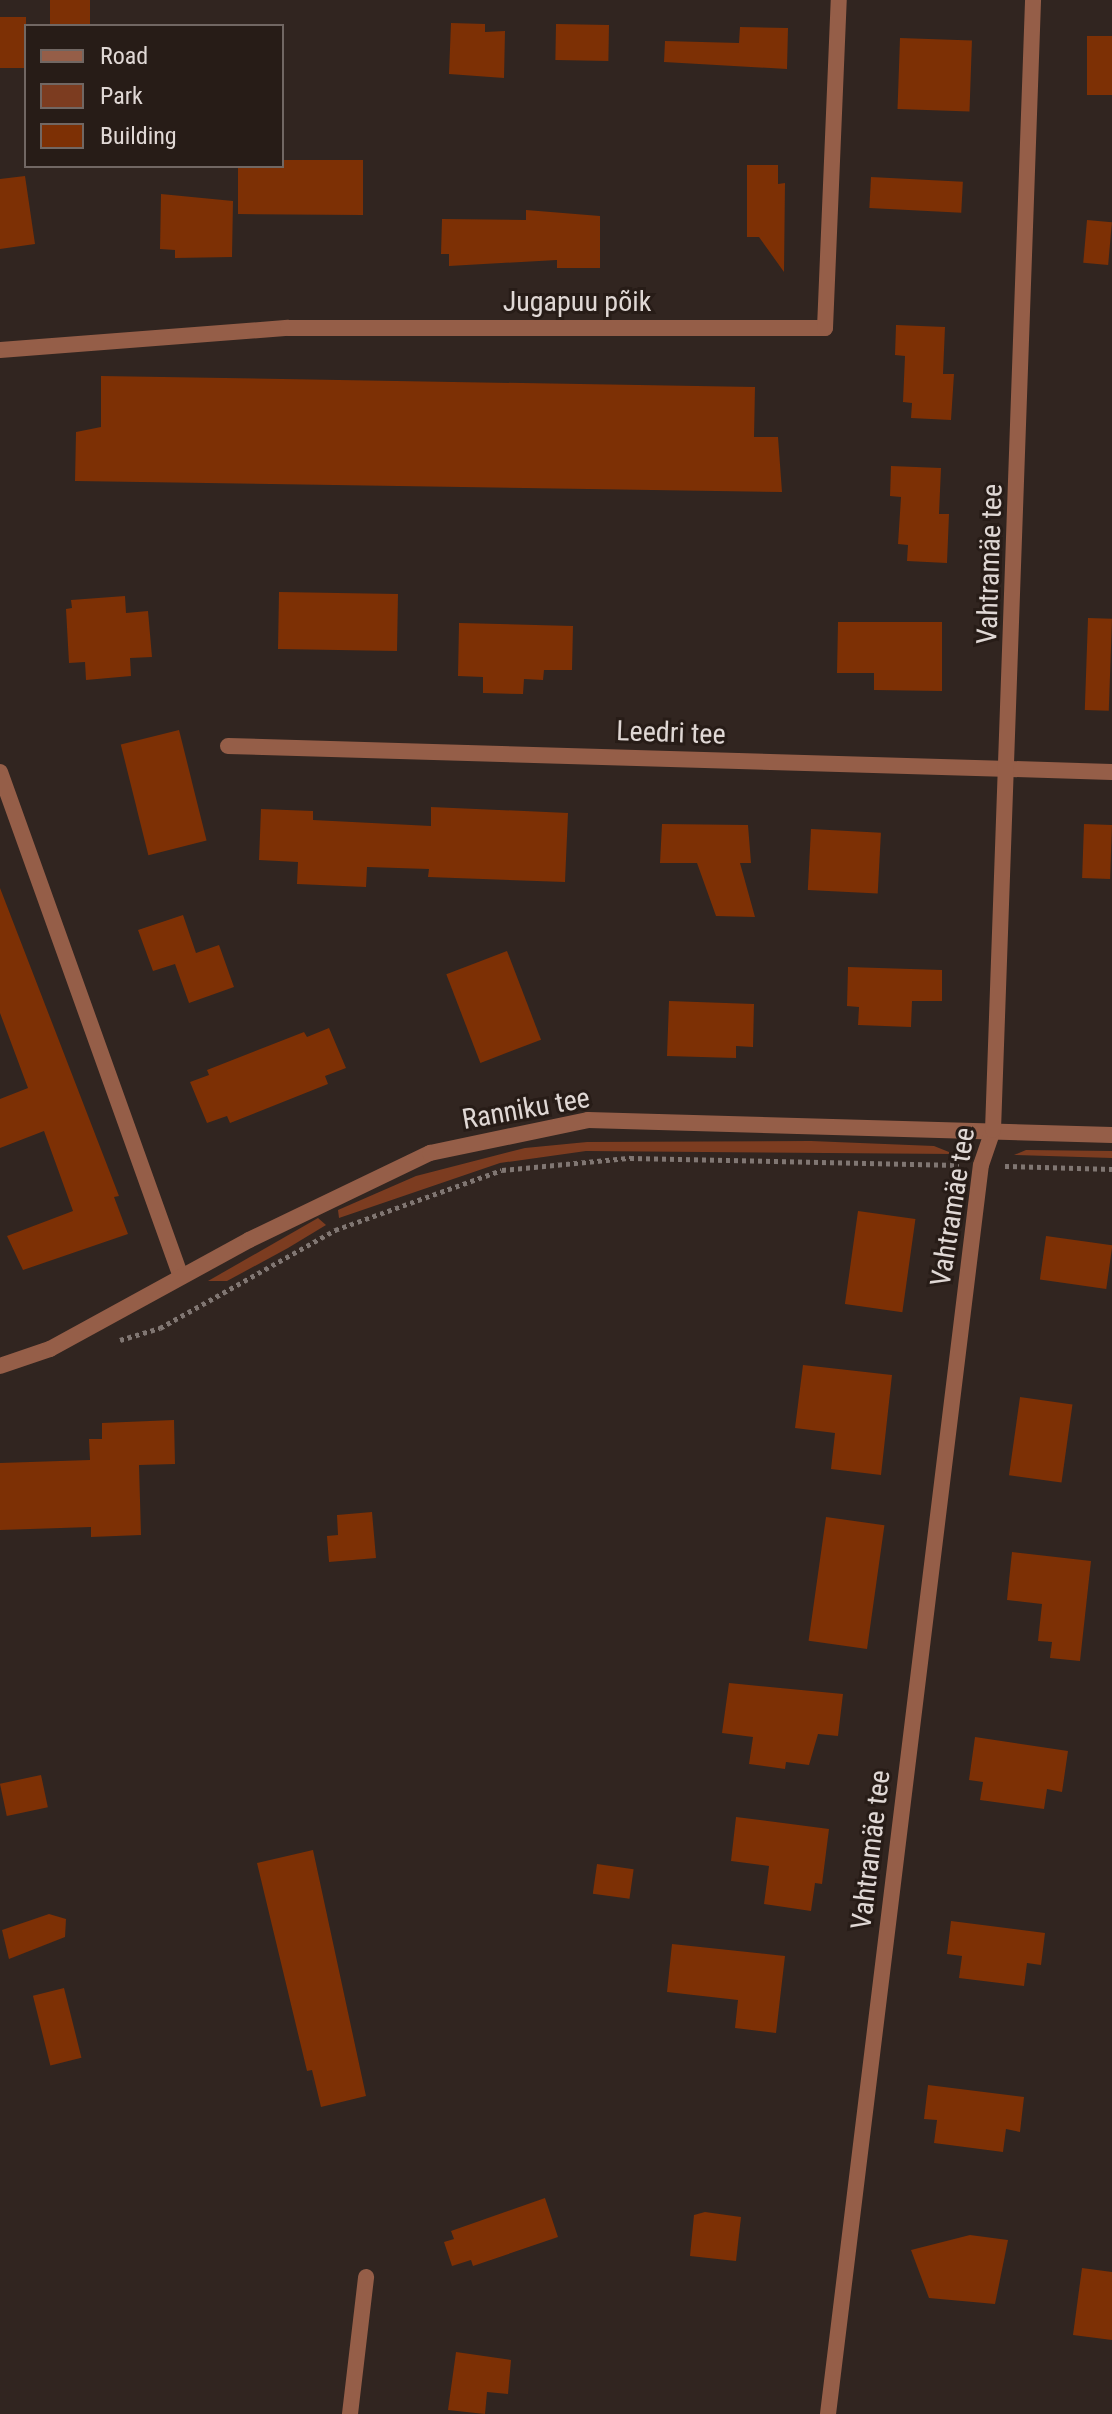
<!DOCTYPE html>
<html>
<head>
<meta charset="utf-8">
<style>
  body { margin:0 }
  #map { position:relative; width:1112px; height:2414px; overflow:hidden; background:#312520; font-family:"Roboto Condensed",sans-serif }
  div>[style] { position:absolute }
  .green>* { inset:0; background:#7c3c20 }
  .building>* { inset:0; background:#7d3005; transform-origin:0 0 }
  .path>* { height:5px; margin-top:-2.5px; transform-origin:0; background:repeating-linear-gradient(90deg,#807672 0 4px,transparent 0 8px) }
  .minor>* { height:16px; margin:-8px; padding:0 8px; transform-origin:8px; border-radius:8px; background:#955e48 }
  span { translate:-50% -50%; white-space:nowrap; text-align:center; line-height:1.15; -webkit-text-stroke:6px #271c17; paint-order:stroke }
  .street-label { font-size:28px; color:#e0d8d5 }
  .legend { position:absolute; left:24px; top:24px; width:260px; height:144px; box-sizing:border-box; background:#271c17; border:2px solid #716763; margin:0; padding:10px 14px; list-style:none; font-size:24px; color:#e0d8d5 }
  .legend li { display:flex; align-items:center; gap:16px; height:40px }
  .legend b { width:40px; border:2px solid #716763 }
</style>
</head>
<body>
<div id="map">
  <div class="green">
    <i style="clip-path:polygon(811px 1141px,934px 1146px,954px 1154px,586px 1151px,500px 1163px,339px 1218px,338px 1210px,416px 1176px,525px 1148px,587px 1142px)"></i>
    <i style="clip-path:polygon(1026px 1150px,1112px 1151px,1112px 1158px,1014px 1155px)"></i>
    <i style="clip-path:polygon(318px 1218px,326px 1225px,288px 1248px,227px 1281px,208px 1281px)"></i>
  </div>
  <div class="building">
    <i style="left:50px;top:0;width:40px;height:26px"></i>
    <i style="left:26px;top:17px;width:51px;height:26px;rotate:90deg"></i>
    <i style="clip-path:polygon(451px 23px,485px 24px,485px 32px,505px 31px,504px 78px,449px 74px)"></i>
    <i style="left:556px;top:24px;width:53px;height:36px;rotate:1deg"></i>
    <i style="clip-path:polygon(740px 27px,788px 28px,787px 69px,664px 62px,665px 41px,739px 43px)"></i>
    <i style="left:1087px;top:36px;width:25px;height:59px"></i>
    <i style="left:900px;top:38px;width:72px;height:71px;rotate:2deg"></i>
    <i style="clip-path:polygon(282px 160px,363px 160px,363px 215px,238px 214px,238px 166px,282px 166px)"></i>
    <i style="clip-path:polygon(747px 165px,778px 165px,778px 184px,785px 183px,784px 272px,759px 237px,747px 237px)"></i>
    <i style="clip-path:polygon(25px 176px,35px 244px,0 249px,0 179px)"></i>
    <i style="left:871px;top:177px;width:92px;height:31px;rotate:3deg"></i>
    <i style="clip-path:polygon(161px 194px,233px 201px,232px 257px,175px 258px,175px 250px,160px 249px)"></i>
    <i style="clip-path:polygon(526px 210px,600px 216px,600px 268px,557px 268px,557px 260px,449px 266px,449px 254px,441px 254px,442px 219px,526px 220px)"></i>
    <i style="left:1087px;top:220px;width:25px;height:43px;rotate:5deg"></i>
    <i style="clip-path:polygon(896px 325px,945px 327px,943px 374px,954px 374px,951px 420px,911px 418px,912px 403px,903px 402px,905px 356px,895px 355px)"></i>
    <i style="clip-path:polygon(101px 376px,755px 387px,754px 437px,778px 437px,782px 492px,75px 481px,76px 432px,101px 427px)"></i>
    <i style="clip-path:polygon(891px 466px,941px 468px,939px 514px,949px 514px,947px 563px,907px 561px,908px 545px,898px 544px,901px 497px,890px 496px)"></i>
    <i style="left:279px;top:592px;width:119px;height:57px;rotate:1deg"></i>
    <i style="clip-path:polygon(125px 596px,126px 613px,148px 611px,152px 657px,130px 658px,131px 676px,86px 680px,85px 662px,69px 663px,66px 609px,72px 608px,71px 600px)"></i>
    <i style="left:1088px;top:618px;width:24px;height:92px;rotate:2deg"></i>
    <i style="clip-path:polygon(838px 622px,942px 622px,942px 691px,874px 690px,874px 673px,837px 673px)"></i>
    <i style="clip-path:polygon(459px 623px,573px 626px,572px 670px,544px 670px,543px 680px,524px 679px,523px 694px,483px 693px,483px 677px,458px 676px)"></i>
    <i style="left:179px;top:730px;width:114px;height:60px;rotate:76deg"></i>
    <i style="clip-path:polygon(431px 807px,568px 813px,565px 882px,428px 877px,429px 869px,367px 867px,366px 887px,297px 884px,298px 862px,259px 860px,261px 809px,313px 811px,313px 820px,431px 826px)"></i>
    <i style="clip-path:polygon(662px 824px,748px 825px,751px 863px,740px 863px,755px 917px,716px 916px,697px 863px,660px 863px)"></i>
    <i style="left:1084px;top:824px;width:28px;height:54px;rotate:2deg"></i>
    <i style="left:811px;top:829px;width:70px;height:61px;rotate:3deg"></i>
    <i style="clip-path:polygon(0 888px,119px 1196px,114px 1197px,128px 1234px,23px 1270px,7px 1236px,73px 1211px,44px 1131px,0 1148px,0 1099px,28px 1088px,0 1013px)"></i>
    <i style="clip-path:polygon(183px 915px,196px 953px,219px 945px,234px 987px,189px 1003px,175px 964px,153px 971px,138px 930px)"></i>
    <i style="left:507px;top:951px;width:95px;height:65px;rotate:69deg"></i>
    <i style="clip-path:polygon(848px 967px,942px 970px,942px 1001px,912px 1001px,911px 1027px,858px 1025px,859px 1007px,847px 1006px)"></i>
    <i style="clip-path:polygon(669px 1001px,754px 1004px,753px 1047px,736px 1046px,736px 1058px,667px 1056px)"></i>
    <i style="clip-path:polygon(329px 1028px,346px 1068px,325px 1076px,328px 1084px,230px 1123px,227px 1116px,207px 1123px,190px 1082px,209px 1075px,207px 1070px,304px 1032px,307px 1037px)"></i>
    <i style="left:858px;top:1211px;width:58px;height:94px;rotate:8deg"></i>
    <i style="left:1046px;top:1236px;width:67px;height:44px;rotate:8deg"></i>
    <i style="clip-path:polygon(803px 1365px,892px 1375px,881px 1475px,831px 1469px,835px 1433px,795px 1428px)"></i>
    <i style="left:1020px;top:1397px;width:53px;height:79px;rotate:8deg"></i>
    <i style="clip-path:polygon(174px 1420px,175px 1464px,139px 1465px,141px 1535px,91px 1537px,91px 1527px,0 1530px,0 1463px,90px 1460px,89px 1439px,102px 1439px,102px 1423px)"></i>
    <i style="clip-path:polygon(372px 1512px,376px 1558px,329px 1562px,327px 1536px,338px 1535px,337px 1515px)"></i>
    <i style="left:826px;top:1517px;width:59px;height:125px;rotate:8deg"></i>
    <i style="clip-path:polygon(1012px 1552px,1091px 1561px,1080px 1661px,1050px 1658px,1052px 1642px,1038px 1641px,1042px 1604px,1007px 1600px)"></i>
    <i style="clip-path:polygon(729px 1683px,843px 1694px,838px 1736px,818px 1734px,809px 1765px,786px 1762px,785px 1769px,749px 1764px,753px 1737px,722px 1733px)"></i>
    <i style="clip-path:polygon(975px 1737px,1068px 1751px,1062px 1792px,1047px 1789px,1044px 1809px,980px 1800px,983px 1782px,969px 1780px)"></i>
    <i style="left:41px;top:1775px;width:33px;height:42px;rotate:78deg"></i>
    <i style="clip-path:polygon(736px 1817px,829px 1829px,822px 1884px,815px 1883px,811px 1911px,764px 1904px,769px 1866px,731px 1861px)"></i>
    <i style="clip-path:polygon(313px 1850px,366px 2096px,321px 2107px,312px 2070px,307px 2071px,257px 1863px)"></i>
    <i style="left:597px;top:1864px;width:37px;height:30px;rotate:8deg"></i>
    <i style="clip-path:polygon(49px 1914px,66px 1919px,65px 1937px,9px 1959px,2px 1930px)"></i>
    <i style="clip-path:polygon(951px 1921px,1045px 1933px,1041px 1965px,1027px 1963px,1024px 1986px,959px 1978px,962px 1956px,947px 1954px)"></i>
    <i style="clip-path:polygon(672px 1944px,785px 1956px,776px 2033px,735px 2028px,738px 2000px,667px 1992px)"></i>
    <i style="left:64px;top:1988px;width:72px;height:32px;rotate:76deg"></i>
    <i style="clip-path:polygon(928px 2085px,1024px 2097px,1020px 2132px,1006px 2129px,1003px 2152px,934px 2143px,937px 2120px,924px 2119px)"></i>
    <i style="clip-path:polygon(545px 2198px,558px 2237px,473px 2266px,471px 2260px,452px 2266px,444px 2242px,454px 2239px,451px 2231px)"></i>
    <i style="clip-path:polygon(705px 2212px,741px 2217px,736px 2261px,690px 2256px,694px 2215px)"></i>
    <i style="clip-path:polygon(970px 2235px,1008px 2240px,995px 2304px,929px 2298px,911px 2250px)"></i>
    <i style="clip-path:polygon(1082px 2268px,1112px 2272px,1112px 2340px,1073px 2335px)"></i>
    <i style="clip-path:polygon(456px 2352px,511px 2360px,508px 2394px,487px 2392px,485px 2414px,448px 2410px)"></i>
  </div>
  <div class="path">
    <i style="left:1005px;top:1166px;width:107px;rotate:1.6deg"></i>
    <i style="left:120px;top:1340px;width:42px;rotate:-16.7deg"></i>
    <i style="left:160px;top:1328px;width:201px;rotate:-29.2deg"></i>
    <i style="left:335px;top:1230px;width:177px;rotate:-19.8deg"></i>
    <i style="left:502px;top:1170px;width:129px;rotate:-5.4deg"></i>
    <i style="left:630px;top:1158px;width:329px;rotate:1.2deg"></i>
  </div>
  <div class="minor">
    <i style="left:0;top:350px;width:289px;rotate:-4.4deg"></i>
    <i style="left:288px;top:328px;width:537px"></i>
    <i style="left:825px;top:328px;width:328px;rotate:-87.6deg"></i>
    <i style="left:228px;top:746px;width:884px;rotate:1.68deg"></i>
    <i style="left:0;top:772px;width:536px;rotate:70.28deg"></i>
    <i style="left:0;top:1366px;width:53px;rotate:-18.8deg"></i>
    <i style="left:50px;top:1349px;width:227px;rotate:-28.7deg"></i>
    <i style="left:249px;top:1240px;width:201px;rotate:-25.7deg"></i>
    <i style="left:430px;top:1153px;width:161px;rotate:-11.8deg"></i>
    <i style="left:588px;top:1120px;width:524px;rotate:1.64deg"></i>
    <i style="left:350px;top:2414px;width:138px;rotate:-83.3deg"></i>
    <i style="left:828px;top:2414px;width:1258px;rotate:-83.02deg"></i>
    <i style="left:981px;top:1165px;width:37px;rotate:-71deg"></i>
    <i style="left:993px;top:1130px;width:1131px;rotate:-87.97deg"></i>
  </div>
  <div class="street-label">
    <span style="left:577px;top:302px">Jugapuu põik</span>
    <span style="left:990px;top:564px;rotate:-88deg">Vahtramäe tee</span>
    <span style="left:671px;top:733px;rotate:2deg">Leedri tee</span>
    <span style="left:526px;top:1109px;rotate:-10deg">Ranniku tee</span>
    <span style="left:953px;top:1207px;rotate:-81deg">Vahtramäe tee</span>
    <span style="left:871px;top:1850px;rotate:-83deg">Vahtramäe tee</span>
  </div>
  <ul class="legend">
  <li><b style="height:10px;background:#955e48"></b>Road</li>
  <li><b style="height:22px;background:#7c3c20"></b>Park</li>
  <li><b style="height:22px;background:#7d3005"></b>Building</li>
  </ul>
</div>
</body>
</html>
